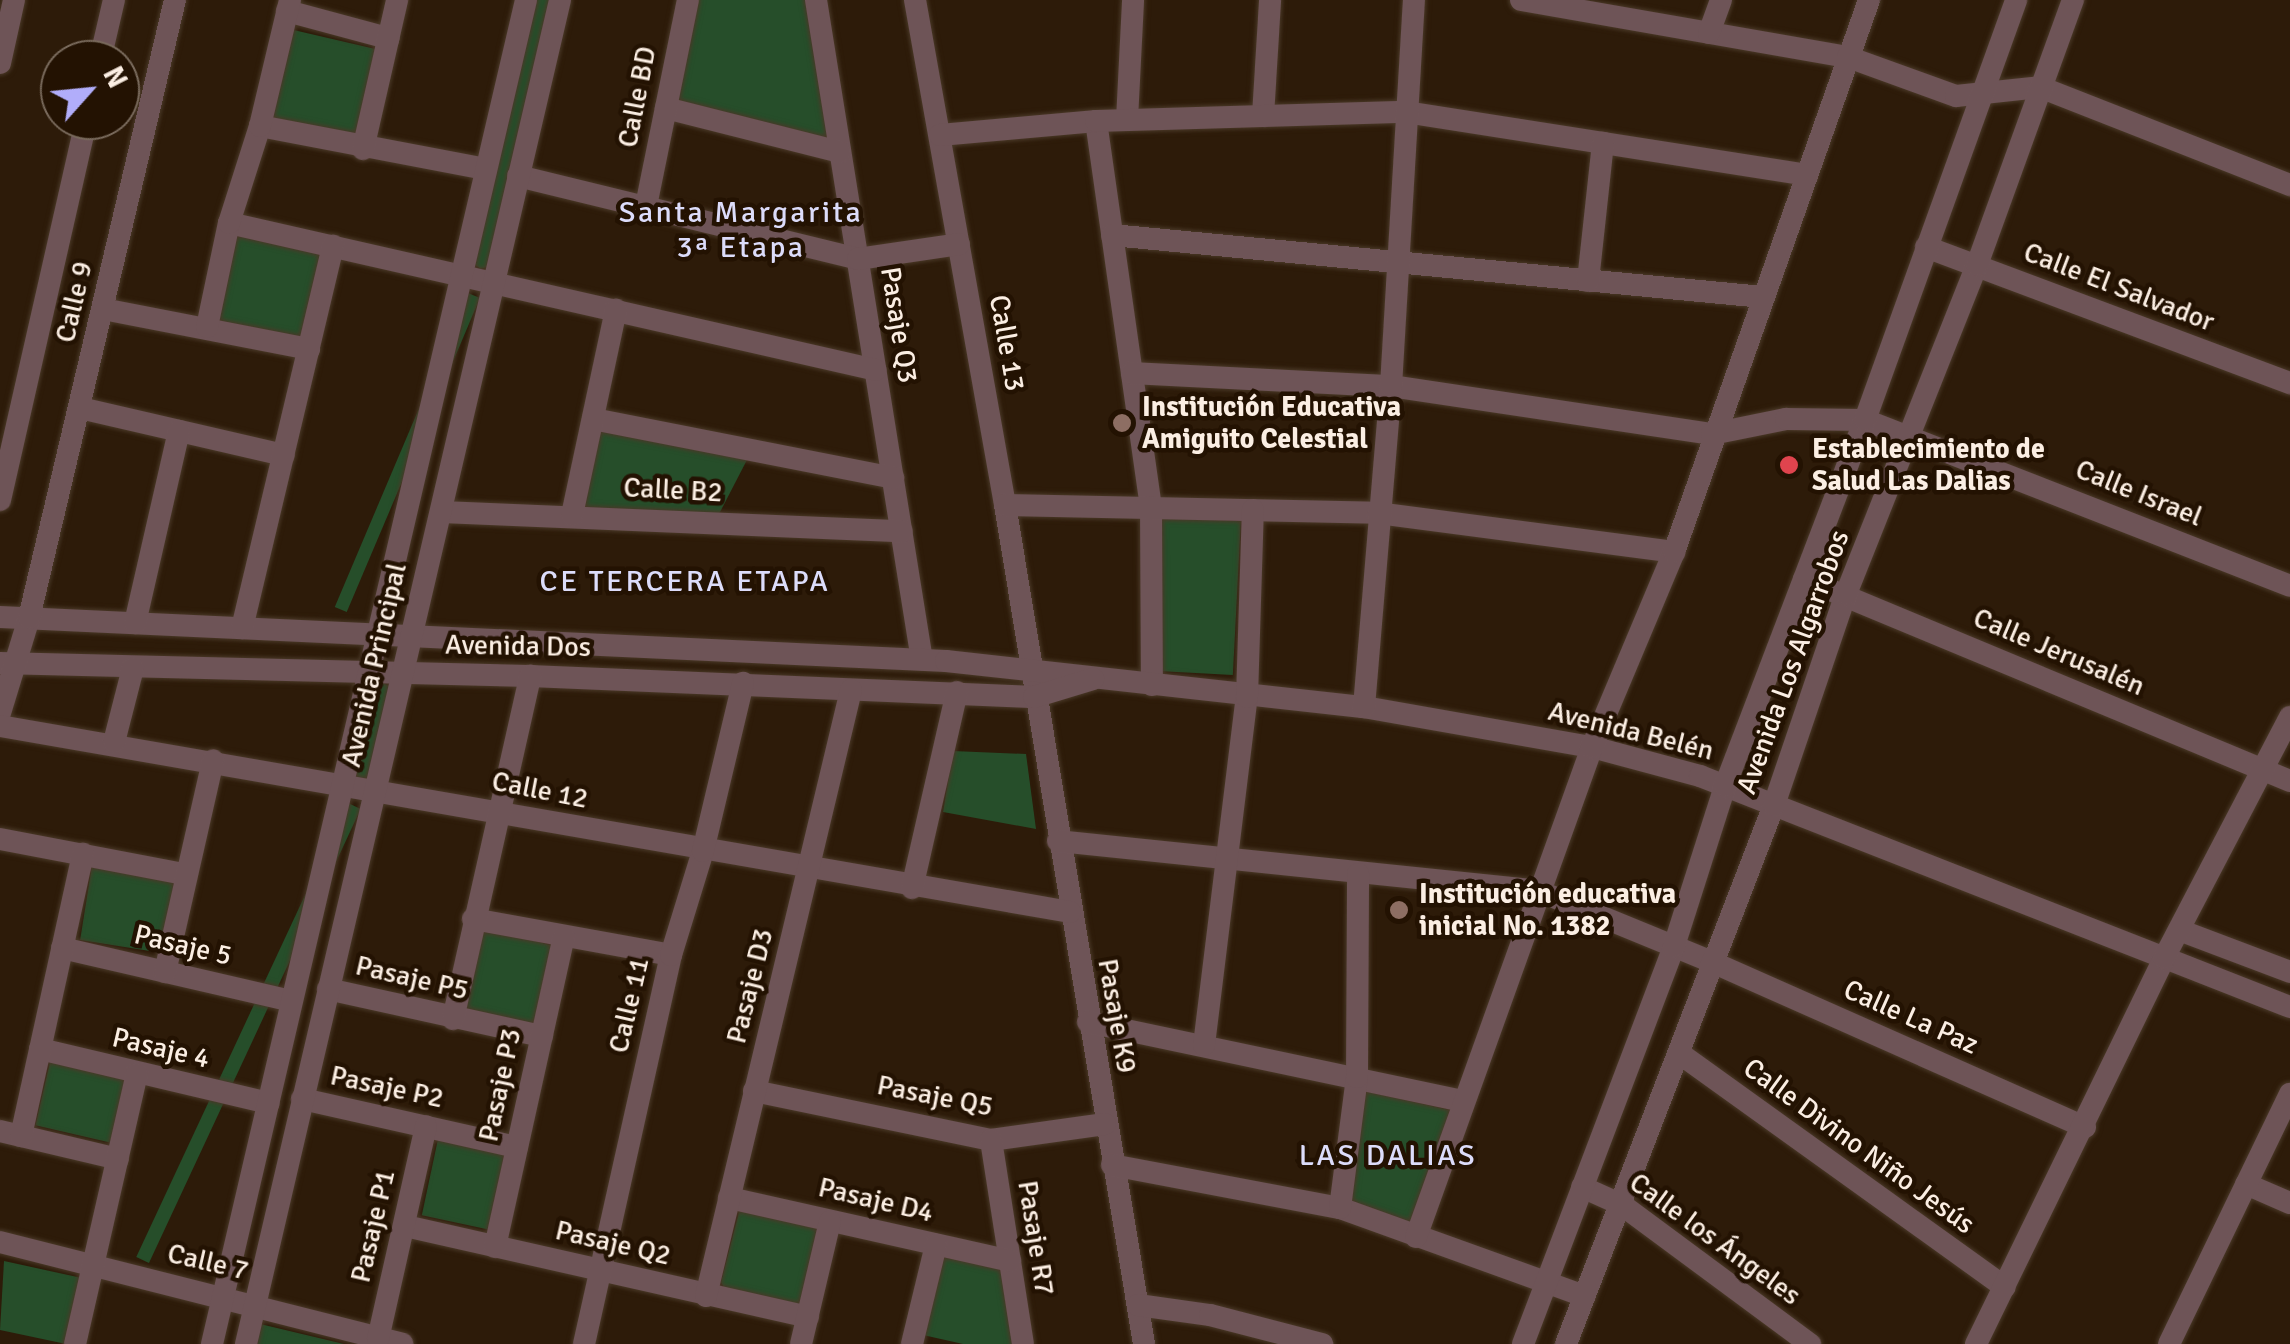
<!DOCTYPE html>
<html>
<head>
<meta charset="utf-8">
<style>
  body { margin:0 }
  #map { position:relative; width:2290px; height:1344px; overflow:hidden; background:#2d1b09; font-family:Signika,sans-serif }
  div>[style] { position:absolute }
  .green>* { inset:0; background:#264e2a; transform-origin:0 0 }
  .roads { filter:drop-shadow(0 0 2px #4a3928) drop-shadow(0 0 2px #4a3928) }
  .minor>* { height:22px; margin:-11px; padding:0 11px; transform-origin:11px; border-radius:11px; background:#6e5457 }
  .dots>* { width:28px; height:28px; translate:-50% -50%; box-sizing:border-box; border:5px solid #231202; border-radius:50% }
  span { translate:-50% -50%; white-space:nowrap; text-align:center; line-height:1.15; -webkit-text-stroke:9px #231202; paint-order:stroke }
  .street-label { font-size:28px; color:#fbeee3 }
  .poi-label { font-size:28px; color:#fbeee3; font-weight:700 }
  .left { translate:0 -50%; text-align:left }
  .neighbourhood-label { font-size:30px; color:#dcdcfa; letter-spacing:2.5px }
  .north { position:absolute; left:40px; top:40px; width:100px; height:100px; box-sizing:border-box; background:#231202; border:2px solid #796a5c; border-radius:50%; rotate:63deg; font-size:28px; font-weight:700; line-height:40px; text-align:center; color:#fbeee3 }
  .north::after { content:''; display:block; margin:auto; width:35px; height:45px; background:#b1adfa; clip-path:polygon(50% 0,100% 100%,50% 72%,0 100%) }
</style>
</head>
<body>
<div id="map">
  <div class="green">
    <i style="clip-path:polygon(533px 0,552px 0,490px 266px,481px 269px,475px 265px)"></i>
    <i style="clip-path:polygon(696px 0,808px 0,831px 143px,670px 106px)"></i>
    <i style="left:285px;top:28px;width:94px;height:97px;rotate:13deg"></i>
    <i style="left:233px;top:230px;width:97px;height:95px;rotate:11deg"></i>
    <i style="left:468px;top:293px;width:13px;height:341px;rotate:23deg"></i>
    <i style="clip-path:polygon(596px 423px,749px 456px,718px 516px,576px 511px)"></i>
    <i style="left:1161px;top:517px;width:80px;height:154px;rotate:3deg"></i>
    <i style="clip-path:polygon(383px 683px,389px 686px,370px 778px,355px 780px,375px 685px)"></i>
    <i style="clip-path:polygon(953px 751px,1026px 754px,1036px 829px,943px 812px)"></i>
    <i style="left:348px;top:803px;width:14px;height:501px;rotate:25deg"></i>
    <i style="left:92px;top:865px;width:85px;height:76px;rotate:9deg"></i>
    <i style="left:483px;top:927px;width:78px;height:86px;rotate:15deg"></i>
    <i style="left:50px;top:1062px;width:82px;height:65px;rotate:13deg"></i>
    <i style="clip-path:polygon(1364px 1091px,1450px 1110px,1412px 1225px,1347px 1201px)"></i>
    <i style="left:438px;top:1139px;width:68px;height:78px;rotate:12deg"></i>
    <i style="clip-path:polygon(747px 1208px,820px 1224px,800px 1307px,724px 1288px,721px 1282px,739px 1212px)"></i>
    <i style="clip-path:polygon(942px 1257px,1003px 1266px,1015px 1344px,963px 1344px,923px 1335px)"></i>
    <i style="clip-path:polygon(4px 1261px,82px 1278px,66px 1344px,0 1330px)"></i>
    <i style="clip-path:polygon(252px 1322px,344px 1344px,247px 1344px)"></i>
  </div>
  <div class="roads">
    <div class="minor">
      <i style="left:816px;top:0;width:668px;rotate:80.88deg"></i>
      <i style="left:915px;top:0;width:513px;rotate:79.89deg"></i>
      <i style="left:1005px;top:505px;width:850px;rotate:80.59deg"></i>
      <i style="left:1521px;top:0;width:332px;rotate:9.9deg"></i>
      <i style="left:1848px;top:57px;width:115px;rotate:19.9deg"></i>
      <i style="left:1956px;top:96px;width:84px;rotate:-6.1deg"></i>
      <i style="left:2040px;top:87px;width:269px;rotate:21.4deg"></i>
      <i style="left:287px;top:11px;width:105px;rotate:15deg"></i>
      <i style="left:1709px;top:33px;width:35px;rotate:-70deg"></i>
      <i style="left:100px;top:60px;width:62px;rotate:-76.9deg"></i>
      <i style="left:0;top:63px;width:65px;rotate:-77.5deg"></i>
      <i style="left:666px;top:108px;width:179px;rotate:14.2deg"></i>
      <i style="left:1263px;top:116px;width:116px;rotate:-86.5deg"></i>
      <i style="left:1127px;top:120px;width:120px;rotate:-87.1deg"></i>
      <i style="left:1096px;top:121px;width:390px;rotate:81.9deg"></i>
      <i style="left:1151px;top:507px;width:178px;rotate:89.7deg"></i>
      <i style="left:260px;top:126px;width:230px;rotate:10.8deg"></i>
      <i style="left:940px;top:135px;width:157px;rotate:-5.1deg"></i>
      <i style="left:1096px;top:121px;width:310px;rotate:-1.7deg"></i>
      <i style="left:1406px;top:112px;width:406px;rotate:8.9deg"></i>
      <i style="left:363px;top:149px;width:153px;rotate:-77.1deg"></i>
      <i style="left:518px;top:176px;width:350px;rotate:13.7deg"></i>
      <i style="left:858px;top:259px;width:102px;rotate:-8.4deg"></i>
      <i style="left:646px;top:206px;width:210px;rotate:-78.5deg"></i>
      <i style="left:229px;top:223px;width:663px;rotate:12.8deg"></i>
      <i style="left:1112px;top:235px;width:654px;rotate:5.44deg"></i>
      <i style="left:1926px;top:247px;width:389px;rotate:20.5deg"></i>
      <i style="left:1588px;top:281px;width:139px;rotate:-83.8deg"></i>
      <i style="left:103px;top:309px;width:210px;rotate:11deg"></i>
      <i style="left:207px;top:327px;width:106px;rotate:-78.1deg"></i>
      <i style="left:229px;top:223px;width:102px;rotate:-72.3deg"></i>
      <i style="left:260px;top:126px;width:130px;rotate:-76.6deg"></i>
      <i style="left:1132px;top:373px;width:259px;rotate:2.9deg"></i>
      <i style="left:1391px;top:386px;width:325px;rotate:8.5deg"></i>
      <i style="left:1712px;top:434px;width:76px;rotate:-11.5deg"></i>
      <i style="left:1786px;top:419px;width:79px;rotate:0.7deg"></i>
      <i style="left:1865px;top:420px;width:456px;rotate:21.3deg"></i>
      <i style="left:80px;top:408px;width:209px;rotate:13deg"></i>
      <i style="left:593px;top:419px;width:306px;rotate:11.1deg"></i>
      <i style="left:0;top:500px;width:390px;rotate:-77.2deg"></i>
      <i style="left:1005px;top:505px;width:373px;rotate:1.2deg"></i>
      <i style="left:1378px;top:513px;width:299px;rotate:7.5deg"></i>
      <i style="left:441px;top:512px;width:461px;rotate:2.4deg"></i>
      <i style="left:572px;top:515px;width:210px;rotate:-77.9deg"></i>
      <i style="left:1804px;top:579px;width:526px;rotate:22.57deg"></i>
      <i style="left:0;top:617px;width:947px;rotate:2.66deg"></i>
      <i style="left:946px;top:661px;width:421px;rotate:6.3deg"></i>
      <i style="left:1364px;top:707px;width:231px;rotate:10deg"></i>
      <i style="left:1592px;top:747px;width:112px;rotate:15deg"></i>
      <i style="left:1700px;top:776px;width:634px;rotate:21.38deg"></i>
      <i style="left:135px;top:623px;width:197px;rotate:-77.1deg"></i>
      <i style="left:242px;top:628px;width:393px;rotate:-76.6deg"></i>
      <i style="left:0;top:663px;width:530px;rotate:1.41deg"></i>
      <i style="left:530px;top:676px;width:504px;rotate:2.39deg"></i>
      <i style="left:1034px;top:697px;width:62px;rotate:-17deg"></i>
      <i style="left:1364px;top:707px;width:322px;rotate:-85.2deg"></i>
      <i style="left:1391px;top:386px;width:387px;rotate:-86.6deg"></i>
      <i style="left:0;top:713px;width:99px;rotate:-73deg"></i>
      <i style="left:29px;top:618px;width:635px;rotate:-76.71deg"></i>
      <i style="left:0;top:726px;width:1086px;rotate:9.86deg"></i>
      <i style="left:114px;top:742px;width:76px;rotate:-75.6deg"></i>
      <i style="left:0;top:839px;width:187px;rotate:10.8deg"></i>
      <i style="left:1058px;top:841px;width:484px;rotate:5.9deg"></i>
      <i style="left:1539px;top:891px;width:187px;rotate:22.3deg"></i>
      <i style="left:1712px;top:962px;width:408px;rotate:23.9deg"></i>
      <i style="left:912px;top:888px;width:201px;rotate:-77.1deg"></i>
      <i style="left:473px;top:919px;width:201px;rotate:10.3deg"></i>
      <i style="left:2179px;top:930px;width:119px;rotate:20.7deg"></i>
      <i style="left:62px;top:948px;width:235px;rotate:13deg"></i>
      <i style="left:165px;top:972px;width:217px;rotate:-77.2deg"></i>
      <i style="left:328px;top:989px;width:219px;rotate:12.4deg"></i>
      <i style="left:453px;top:1019px;width:352px;rotate:-77.3deg"></i>
      <i style="left:1088px;top:1022px;width:384px;rotate:11.9deg"></i>
      <i style="left:1204px;top:1045px;width:351px;rotate:-83deg"></i>
      <i style="left:1247px;top:697px;width:187px;rotate:-88.2deg"></i>
      <i style="left:40px;top:1049px;width:235px;rotate:13.3deg"></i>
      <i style="left:1679px;top:1053px;width:401px;rotate:35.7deg"></i>
      <i style="left:754px;top:1091px;width:242px;rotate:11.7deg"></i>
      <i style="left:991px;top:1140px;width:115px;rotate:-8deg"></i>
      <i style="left:302px;top:1099px;width:220px;rotate:12.6deg"></i>
      <i style="left:0;top:1131px;width:121px;rotate:13.3deg"></i>
      <i style="left:21px;top:1136px;width:289px;rotate:-77.6deg"></i>
      <i style="left:991px;top:1140px;width:206px;rotate:81.1deg"></i>
      <i style="left:1112px;top:1165px;width:232px;rotate:10.7deg"></i>
      <i style="left:1340px;top:1208px;width:260px;rotate:19.8deg"></i>
      <i style="left:2246px;top:1184px;width:48px;rotate:23.4deg"></i>
      <i style="left:1582px;top:1187px;width:44px;rotate:24.2deg"></i>
      <i style="left:1622px;top:1205px;width:234px;rotate:36.5deg"></i>
      <i style="left:729px;top:1198px;width:288px;rotate:12.6deg"></i>
      <i style="left:1340px;top:1208px;width:132px;rotate:-82.6deg"></i>
      <i style="left:1357px;top:1077px;width:203px;rotate:-89.7deg"></i>
      <i style="left:405px;top:1226px;width:413px;rotate:12.7deg"></i>
      <i style="left:1416px;top:1237px;width:521px;rotate:-70.24deg"></i>
      <i style="left:1592px;top:747px;width:212px;rotate:-67.2deg"></i>
      <i style="left:1674px;top:552px;width:585px;rotate:-70.54deg"></i>
      <i style="left:0;top:1242px;width:415px;rotate:14.2deg"></i>
      <i style="left:495px;top:1247px;width:318px;rotate:-77.5deg"></i>
      <i style="left:706px;top:1296px;width:623px;rotate:-76.54deg"></i>
      <i style="left:1138px;top:1305px;width:73px;rotate:7.9deg"></i>
      <i style="left:1210px;top:1315px;width:116px;rotate:14.5deg"></i>
      <i style="left:378px;top:1339px;width:218px;rotate:-77.3deg"></i>
      <i style="left:75px;top:1344px;width:277px;rotate:-77.1deg"></i>
      <i style="left:212px;top:1344px;width:1380px;rotate:-76.85deg"></i>
      <i style="left:246px;top:1344px;width:1380px;rotate:-76.85deg"></i>
      <i style="left:584px;top:1344px;width:399px;rotate:-77.4deg"></i>
      <i style="left:671px;top:955px;width:109px;rotate:-72.9deg"></i>
      <i style="left:703px;top:851px;width:173px;rotate:-76.6deg"></i>
      <i style="left:801px;top:1344px;width:126px;rotate:-76.7deg"></i>
      <i style="left:912px;top:1344px;width:102px;rotate:-76.4deg"></i>
      <i style="left:1523px;top:1344px;width:426px;rotate:-69.2deg"></i>
      <i style="left:1674px;top:946px;width:168px;rotate:-72.3deg"></i>
      <i style="left:1725px;top:786px;width:392px;rotate:-69.1deg"></i>
      <i style="left:1865px;top:420px;width:446px;rotate:-70.2deg"></i>
      <i style="left:1566px;top:1344px;width:578px;rotate:-68.9deg"></i>
      <i style="left:1774px;top:805px;width:223px;rotate:-71.2deg"></i>
      <i style="left:1846px;top:594px;width:354px;rotate:-68.3deg"></i>
      <i style="left:1977px;top:265px;width:282px;rotate:-70.1deg"></i>
      <i style="left:1976px;top:1344px;width:429px;rotate:-64deg"></i>
      <i style="left:2164px;top:958px;width:272px;rotate:-62.4deg"></i>
      <i style="left:2169px;top:1344px;width:278px;rotate:-64.2deg"></i>
    </div>
  </div>
  <div class="dots">
    <i style="left:1122px;top:423px;background:#8d6e63"></i>
    <i style="left:1789px;top:465px;background:#e0444e"></i>
    <i style="left:1399px;top:910px;background:#8d6e63"></i>
  </div>
  <div class="street-label">
    <span style="left:637px;top:97px;rotate:-79deg">Calle BD</span>
    <span style="left:2119px;top:287px;rotate:21deg">Calle El Salvador</span>
    <span style="left:74px;top:302px;rotate:-77deg">Calle 9</span>
    <span style="left:899px;top:325px;rotate:81deg">Pasaje Q3</span>
    <span style="left:1007px;top:343px;rotate:80deg">Calle 13</span>
    <span style="left:673px;top:490px;rotate:3deg">Calle B2</span>
    <span style="left:2139px;top:493px;rotate:22deg">Calle Israel</span>
    <span style="left:518px;top:646px;rotate:1deg">Avenida Dos</span>
    <span style="left:2059px;top:652px;rotate:23deg">Calle Jerusalén</span>
    <span style="left:1793px;top:662px;rotate:-70deg">Avenida Los Algarrobos</span>
    <span style="left:374px;top:665px;rotate:-77deg">Avenida Principal</span>
    <span style="left:1631px;top:731px;rotate:14deg">Avenida Belén</span>
    <span style="left:540px;top:790px;rotate:11deg">Calle 12</span>
    <span style="left:183px;top:945px;rotate:13deg">Pasaje 5</span>
    <span style="left:412px;top:978px;rotate:13deg">Pasaje P5</span>
    <span style="left:750px;top:986px;rotate:-76deg">Pasaje D3</span>
    <span style="left:629px;top:1005px;rotate:-77deg">Calle 11</span>
    <span style="left:1117px;top:1016px;rotate:80deg">Pasaje K9</span>
    <span style="left:1911px;top:1017px;rotate:24deg">Calle La Paz</span>
    <span style="left:161px;top:1048px;rotate:13deg">Pasaje 4</span>
    <span style="left:500px;top:1085px;rotate:-78deg">Pasaje P3</span>
    <span style="left:387px;top:1087px;rotate:12deg">Pasaje P2</span>
    <span style="left:935px;top:1096px;rotate:11deg">Pasaje Q5</span>
    <span style="left:1859px;top:1146px;rotate:36deg">Calle Divino Niño Jesús</span>
    <span style="left:876px;top:1200px;rotate:13deg">Pasaje D4</span>
    <span style="left:373px;top:1226px;rotate:-77deg">Pasaje P1</span>
    <span style="left:1036px;top:1238px;rotate:81deg">Pasaje R7</span>
    <span style="left:1715px;top:1239px;rotate:36deg">Calle los Ángeles</span>
    <span style="left:613px;top:1243px;rotate:13deg">Pasaje Q2</span>
    <span style="left:208px;top:1262px;rotate:13deg">Calle 7</span>
  </div>
  <div class="poi-label">
    <span class="left" style="left:1142px;top:423px">Institución Educativa<br>Amiguito Celestial</span>
    <span class="left" style="left:1812px;top:465px">Establecimiento de<br>Salud Las Dalias</span>
    <span class="left" style="left:1419px;top:910px">Institución educativa<br>inicial No. 1382</span>
  </div>
  <div class="neighbourhood-label">
    <span style="left:741px;top:230px">Santa Margarita<br>3ª Etapa</span>
    <span style="left:685px;top:582px">CE TERCERA ETAPA</span>
    <span style="left:1388px;top:1156px">LAS DALIAS</span>
  </div>
  <div class="north">N</div>
</div>
</body>
</html>
